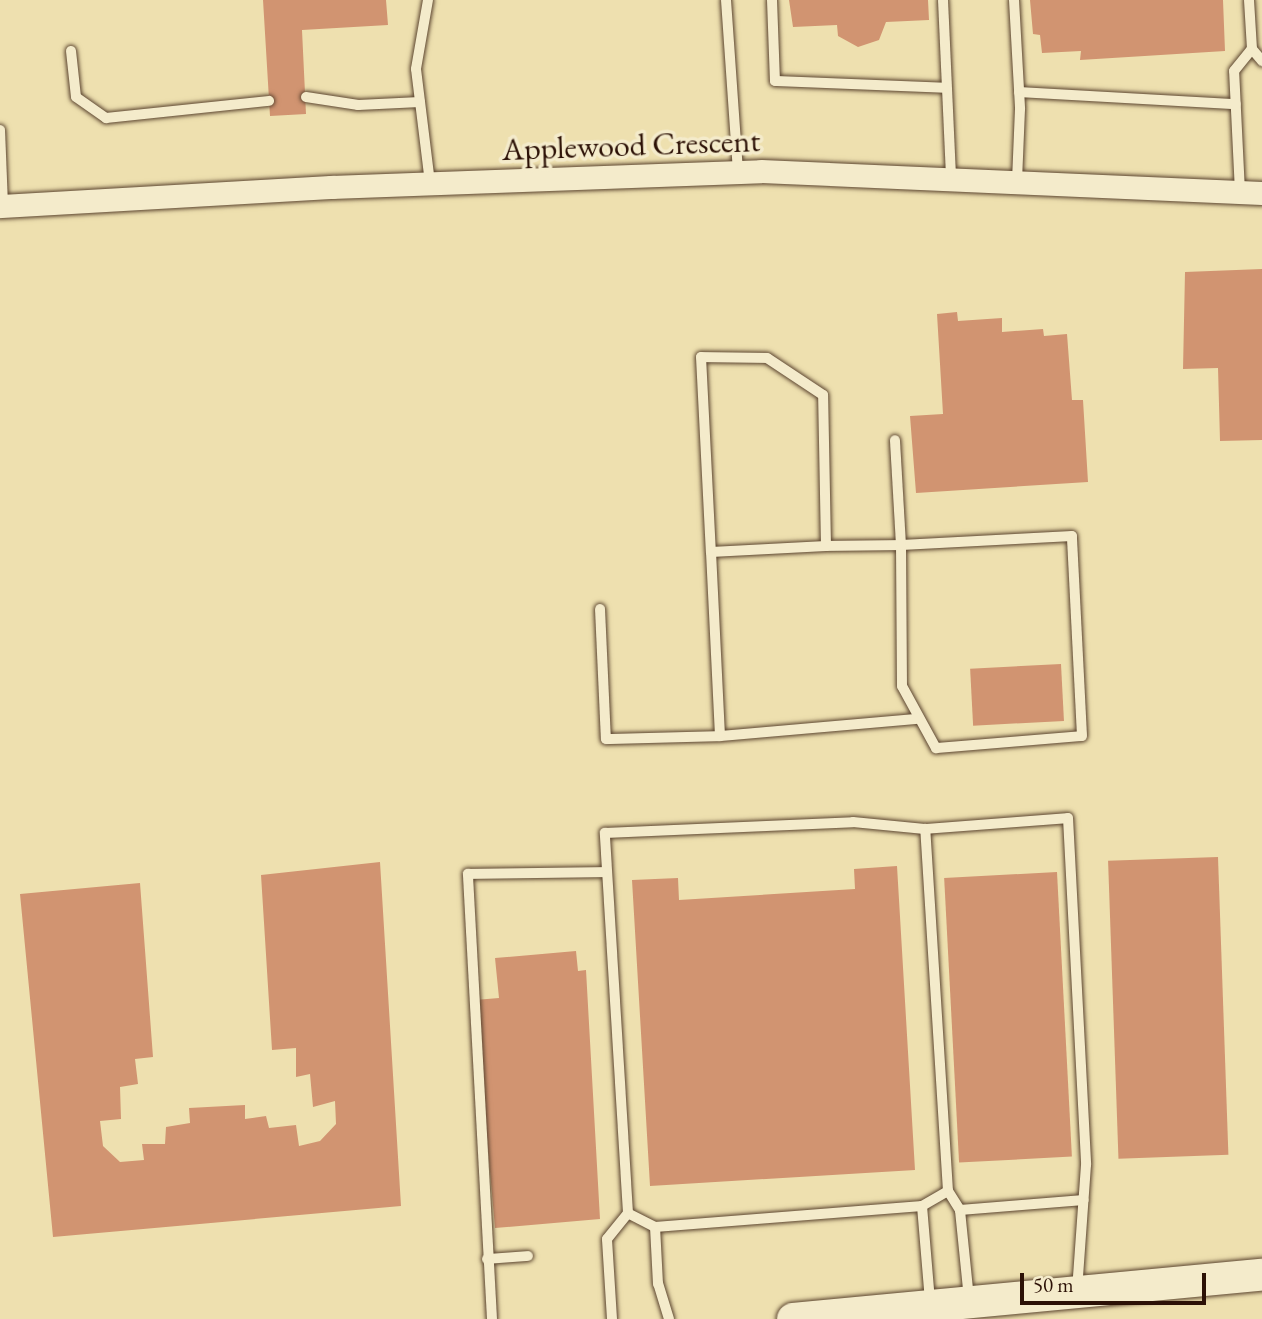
<!DOCTYPE html>
<html>
<head>
<meta charset="utf-8">
<style>
  body { margin:0 }
  #map { position:relative; width:1262px; height:1319px; overflow:hidden; background:#eee0af; font-family:"EB Garamond",serif }
  div>[style] { position:absolute }
  .building>* { inset:0; background:#d19471; transform-origin:0 0 }
  .roads { filter:drop-shadow(0 0 2px #5c4530) drop-shadow(0 0 2px #5c4530) }
  .lane>* { height:10px; margin:-5px; padding:0 5px; transform-origin:5px; border-radius:5px; background:#f4ebcb }
  .street>* { height:23px; margin:-11.5px; padding:0 11.5px; transform-origin:11.5px; border-radius:11.5px; background:#f4ebcb }
  .secondary>* { height:32px; margin:-16px; padding:0 16px; transform-origin:16px; border-radius:16px; background:#f4ebcb }
  span { translate:-50% -50%; white-space:nowrap; text-align:center; line-height:1.15; -webkit-text-stroke:7px #f4ebcb; paint-order:stroke }
  .street-label { font-size:32px; color:#2c1106 }
  .scale { position:absolute; left:1020px; top:1273px; width:186px; height:32px; box-sizing:border-box; border:4px solid #2c1106; border-top:0; padding-left:9px; font-size:21px; line-height:24px; white-space:nowrap; color:#2c1106; -webkit-text-stroke:5px #f4ebcb; paint-order:stroke }
</style>
</head>
<body>
<div id="map">
  <div class="building">
    <i style="clip-path:polygon(263px 0,386px 0,388px 25px,302px 30px,306px 114px,270px 116px)"></i>
    <i style="clip-path:polygon(789px 0,928px 0,929px 20px,886px 22px,879px 40px,858px 47px,838px 36px,837px 25px,793px 27px)"></i>
    <i style="clip-path:polygon(1030px 0,1223px 0,1225px 51px,1080px 60px,1081px 51px,1042px 53px,1040px 35px,1033px 34px)"></i>
    <i style="clip-path:polygon(1262px 269px,1262px 440px,1220px 441px,1218px 368px,1183px 369px,1185px 272px)"></i>
    <i style="clip-path:polygon(957px 312px,958px 321px,1002px 318px,1002px 332px,1043px 329px,1044px 336px,1067px 334px,1072px 400px,1083px 400px,1088px 482px,916px 493px,910px 416px,943px 414px,937px 314px)"></i>
    <i style="left:1061px;top:664px;width:57px;height:91px;rotate:87deg"></i>
    <i style="left:1218px;top:857px;width:298px;height:110px;rotate:88deg"></i>
    <i style="clip-path:polygon(380px 862px,401px 1206px,53px 1237px,20px 894px,140px 883px,153px 1057px,135px 1059px,138px 1084px,120px 1087px,121px 1119px,100px 1121px,103px 1146px,120px 1162px,144px 1160px,142px 1144px,165px 1144px,166px 1127px,190px 1123px,189px 1108px,245px 1105px,245px 1119px,266px 1116px,269px 1128px,296px 1125px,299px 1146px,320px 1141px,336px 1124px,335px 1101px,313px 1107px,310px 1074px,296px 1077px,296px 1048px,272px 1050px,261px 875px)"></i>
    <i style="clip-path:polygon(897px 866px,915px 1170px,650px 1186px,632px 880px,678px 878px,679px 900px,855px 889px,854px 869px)"></i>
    <i style="left:1057px;top:872px;width:285px;height:113px;rotate:87deg"></i>
    <i style="clip-path:polygon(576px 951px,578px 971px,586px 970px,600px 1219px,495px 1228px,475px 1000px,499px 998px,495px 958px)"></i>
  </div>
  <div class="roads">
    <div class="lane">
      <i style="left:428px;top:0;width:70px;rotate:99.9deg"></i>
      <i style="left:416px;top:69px;width:115px;rotate:83deg"></i>
      <i style="left:726px;top:0;width:172px;rotate:86deg"></i>
      <i style="left:772px;top:0;width:81px;rotate:87.9deg"></i>
      <i style="left:775px;top:81px;width:171px;rotate:2.3deg"></i>
      <i style="left:943px;top:0;width:178px;rotate:87.4deg"></i>
      <i style="left:1014px;top:0;width:109px;rotate:86.8deg"></i>
      <i style="left:1020px;top:109px;width:72px;rotate:92.4deg"></i>
      <i style="left:1252px;top:49px;width:16px;rotate:50deg"></i>
      <i style="left:71px;top:51px;width:46px;rotate:83.8deg"></i>
      <i style="left:76px;top:97px;width:37px;rotate:35deg"></i>
      <i style="left:106px;top:118px;width:164px;rotate:-6deg"></i>
      <i style="left:1019px;top:92px;width:217px;rotate:3.2deg"></i>
      <i style="left:306px;top:97px;width:53px;rotate:8.7deg"></i>
      <i style="left:358px;top:105px;width:62px;rotate:-2.8deg"></i>
      <i style="left:0;top:130px;width:75px;rotate:87.7deg"></i>
      <i style="left:1240px;top:192px;width:121px;rotate:-92.8deg"></i>
      <i style="left:1234px;top:71px;width:28px;rotate:-51deg"></i>
      <i style="left:1252px;top:49px;width:49px;rotate:-93.5deg"></i>
      <i style="left:826px;top:546px;width:75px;rotate:-0.8deg"></i>
      <i style="left:901px;top:545px;width:141px;rotate:89.6deg"></i>
      <i style="left:902px;top:686px;width:71px;rotate:61.3deg"></i>
      <i style="left:936px;top:748px;width:146px;rotate:-4.7deg"></i>
      <i style="left:1082px;top:736px;width:200px;rotate:-92.9deg"></i>
      <i style="left:1072px;top:536px;width:171px;rotate:177deg"></i>
      <i style="left:901px;top:545px;width:105px;rotate:-93.3deg"></i>
      <i style="left:711px;top:552px;width:115px;rotate:-3deg"></i>
      <i style="left:826px;top:546px;width:151px;rotate:-91.1deg"></i>
      <i style="left:823px;top:395px;width:67px;rotate:-146.5deg"></i>
      <i style="left:767px;top:358px;width:66px;rotate:-179.1deg"></i>
      <i style="left:701px;top:357px;width:195px;rotate:87.1deg"></i>
      <i style="left:711px;top:552px;width:184px;rotate:87.2deg"></i>
      <i style="left:720px;top:736px;width:197px;rotate:-5deg"></i>
      <i style="left:600px;top:609px;width:130px;rotate:87.4deg"></i>
      <i style="left:606px;top:739px;width:114px;rotate:-1.5deg"></i>
      <i style="left:922px;top:1206px;width:30px;rotate:-30deg"></i>
      <i style="left:960px;top:1210px;width:124px;rotate:-4.6deg"></i>
      <i style="left:655px;top:1227px;width:268px;rotate:-4.5deg"></i>
      <i style="left:922px;top:1206px;width:96px;rotate:85.2deg"></i>
      <i style="left:487px;top:1259px;width:41px;rotate:-4.2deg"></i>
      <i style="left:969px;top:1299px;width:89px;rotate:-95.8deg"></i>
      <i style="left:960px;top:1210px;width:22px;rotate:-122deg"></i>
      <i style="left:948px;top:1191px;width:363px;rotate:-93.6deg"></i>
      <i style="left:925px;top:829px;width:143px;rotate:-4.4deg"></i>
      <i style="left:1068px;top:818px;width:347px;rotate:87deg"></i>
      <i style="left:1086px;top:1165px;width:125px;rotate:94.1deg"></i>
      <i style="left:492px;top:1319px;width:446px;rotate:-93.1deg"></i>
      <i style="left:468px;top:874px;width:139px;rotate:-0.8deg"></i>
      <i style="left:612px;top:1319px;width:80px;rotate:-93.6deg"></i>
      <i style="left:607px;top:1239px;width:33px;rotate:-51deg"></i>
      <i style="left:669px;top:1319px;width:37px;rotate:-107deg"></i>
      <i style="left:658px;top:1284px;width:57px;rotate:-93deg"></i>
      <i style="left:655px;top:1227px;width:30px;rotate:-153deg"></i>
      <i style="left:628px;top:1213px;width:381px;rotate:-93.5deg"></i>
      <i style="left:605px;top:833px;width:248px;rotate:-2.5deg"></i>
      <i style="left:853px;top:822px;width:72px;rotate:5.6deg"></i>
    </div>
    <div class="street">
      <i style="left:0;top:206px;width:332px;rotate:-3.3deg"></i>
      <i style="left:331px;top:187px;width:430px;rotate:-2.1deg"></i>
      <i style="left:761px;top:171px;width:501px;rotate:2.51deg"></i>
    </div>
    <div class="secondary">
      <i style="left:793px;top:1319px;width:471px;rotate:-5.4deg"></i>
    </div>
  </div>
  <div class="street-label">
    <span style="left:631px;top:145px;rotate:-2deg">Applewood Crescent</span>
  </div>
  <div class="scale">50 m</div>
</div>
</body>
</html>
